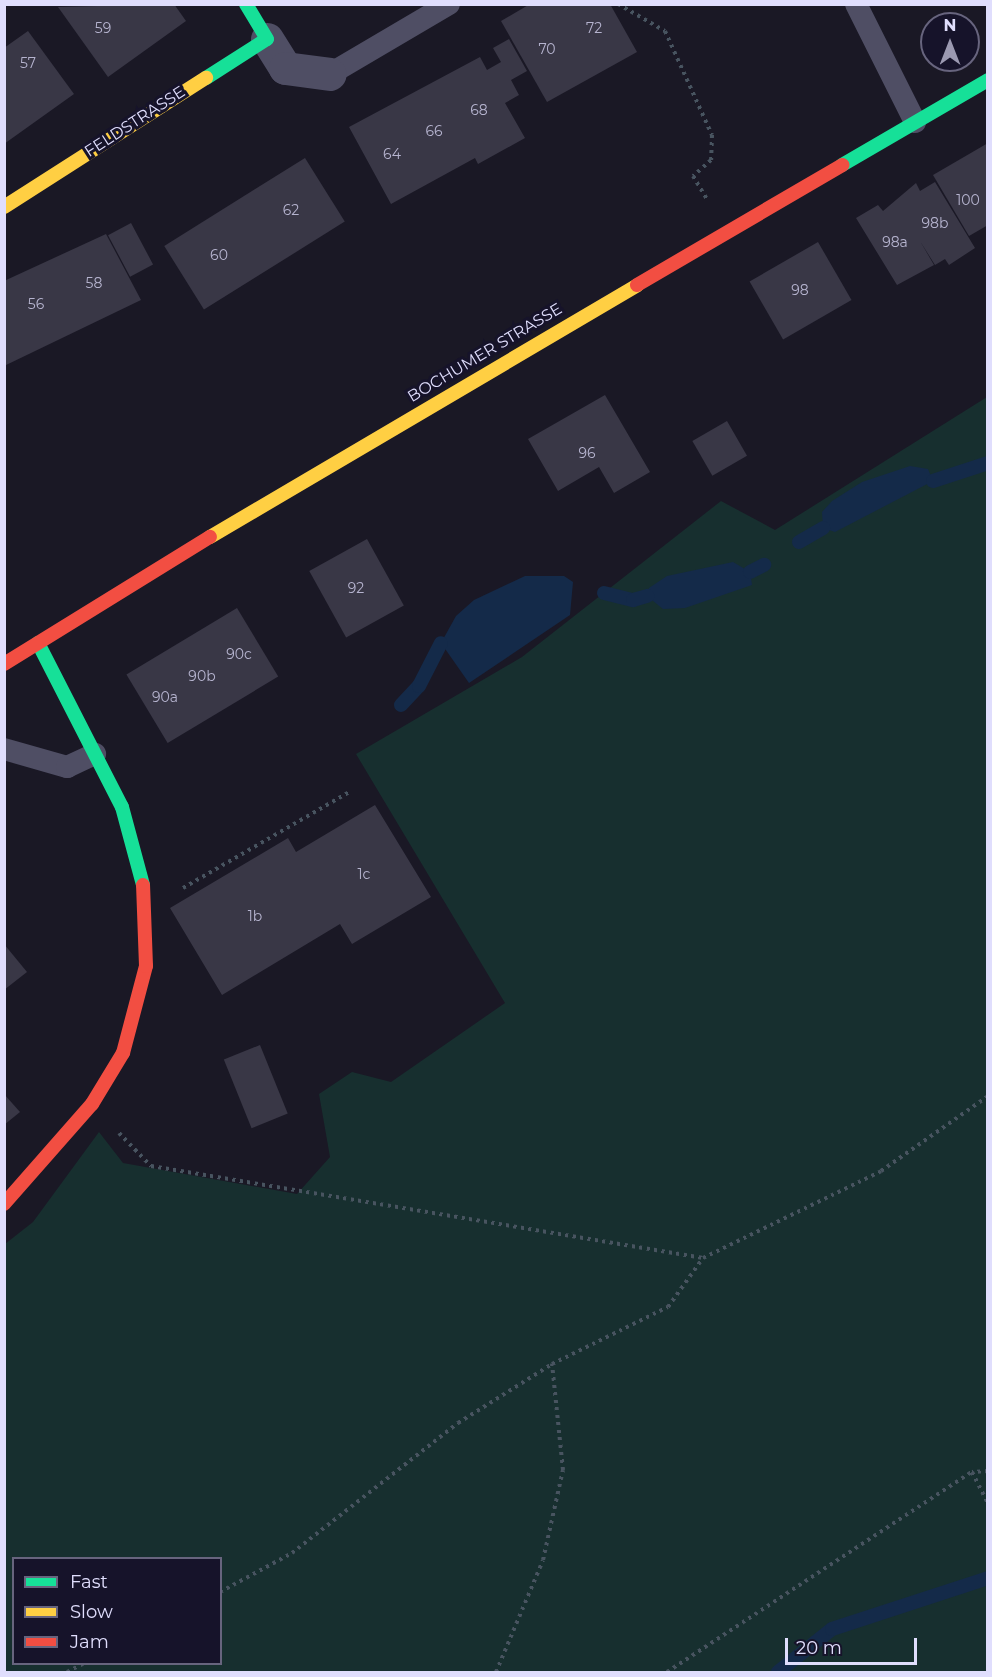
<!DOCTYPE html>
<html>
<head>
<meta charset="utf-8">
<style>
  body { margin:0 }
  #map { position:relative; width:992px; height:1677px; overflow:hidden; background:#1a1825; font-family:Montserrat,sans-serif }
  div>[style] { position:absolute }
  .green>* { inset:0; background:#172f2f }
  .water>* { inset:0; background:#142a49 }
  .stream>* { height:14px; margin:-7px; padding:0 7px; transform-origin:7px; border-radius:7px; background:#142a49 }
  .building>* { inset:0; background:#393746; transform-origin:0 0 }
  .path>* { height:4px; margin-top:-2px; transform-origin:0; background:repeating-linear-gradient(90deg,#485460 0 3px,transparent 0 7.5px) }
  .lane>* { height:22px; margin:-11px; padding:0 11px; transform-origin:11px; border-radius:11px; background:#4f4e64 }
  .street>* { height:33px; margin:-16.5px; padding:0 16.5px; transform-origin:16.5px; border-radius:16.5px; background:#4f4e64 }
  .fast>* { height:14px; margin:-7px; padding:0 7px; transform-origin:7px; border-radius:7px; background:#16e098 }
  .slow>* { height:14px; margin:-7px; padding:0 7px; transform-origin:7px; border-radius:7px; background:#ffcf43 }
  .jam>* { height:14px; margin:-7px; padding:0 7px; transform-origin:7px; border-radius:7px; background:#f24e42 }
  span { translate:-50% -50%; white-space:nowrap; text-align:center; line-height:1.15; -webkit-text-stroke:6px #16132a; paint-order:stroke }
  .number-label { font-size:14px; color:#b6b4cf }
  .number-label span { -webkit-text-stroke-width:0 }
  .street-label { font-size:16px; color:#e0defd }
  .frame { position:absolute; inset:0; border:6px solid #e0defd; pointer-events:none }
  .legend { position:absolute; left:12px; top:1557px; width:210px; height:108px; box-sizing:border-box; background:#16132a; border:2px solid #67647e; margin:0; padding:8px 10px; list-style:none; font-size:18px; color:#e0defd }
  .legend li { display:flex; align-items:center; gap:12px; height:30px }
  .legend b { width:30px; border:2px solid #67647e }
  .north { position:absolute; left:920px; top:12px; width:60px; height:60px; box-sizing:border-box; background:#16132a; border:2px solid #67647e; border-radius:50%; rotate:0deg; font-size:16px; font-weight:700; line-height:24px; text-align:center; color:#e0defd }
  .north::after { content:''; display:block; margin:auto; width:21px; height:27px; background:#9b99b1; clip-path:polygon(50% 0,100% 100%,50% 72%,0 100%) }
  .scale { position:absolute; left:785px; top:1638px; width:132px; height:27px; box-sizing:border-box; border:3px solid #e0defd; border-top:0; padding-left:8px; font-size:18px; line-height:21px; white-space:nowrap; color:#e0defd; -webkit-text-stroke:4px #16132a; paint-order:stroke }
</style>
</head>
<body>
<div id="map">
  <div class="green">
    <i style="clip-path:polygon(evenodd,987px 397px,987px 1672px,5px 1672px,5px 1244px,33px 1222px,99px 1132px,123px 1163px,297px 1194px,330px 1157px,319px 1094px,352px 1072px,391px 1082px,505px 1003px,356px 754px,522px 657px,721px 501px,775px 530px,987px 397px,14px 1558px,220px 1558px,220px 1664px,14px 1664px,14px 1558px)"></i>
  </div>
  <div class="water">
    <i style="clip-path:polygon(910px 466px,928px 469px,933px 481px,835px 532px,823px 528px,822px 512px,832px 501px,862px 482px)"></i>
    <i style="clip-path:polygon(733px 562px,750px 572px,752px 585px,685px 608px,663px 609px,647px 596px,649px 588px,667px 576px)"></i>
    <i style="clip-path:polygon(525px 576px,564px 576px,573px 582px,570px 615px,469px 683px,441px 643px,456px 616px,474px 600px)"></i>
  </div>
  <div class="stream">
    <i style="left:933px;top:481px;width:58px;rotate:-18.1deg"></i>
    <i style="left:799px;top:542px;width:28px;rotate:-30deg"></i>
    <i style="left:750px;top:572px;width:16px;rotate:-27deg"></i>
    <i style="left:604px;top:593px;width:30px;rotate:14deg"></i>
    <i style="left:633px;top:600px;width:15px;rotate:-16deg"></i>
    <i style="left:401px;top:705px;width:26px;rotate:-47deg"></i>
    <i style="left:419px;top:686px;width:48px;rotate:-62.9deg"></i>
    <i style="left:778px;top:1672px;width:69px;rotate:-38.5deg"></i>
    <i style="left:832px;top:1629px;width:164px;rotate:-18.1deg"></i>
  </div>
  <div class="building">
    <i style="clip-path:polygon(174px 4px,186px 21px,108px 77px,58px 7px)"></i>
    <i style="clip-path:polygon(530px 4px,610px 4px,637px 52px,547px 102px,501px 21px)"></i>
    <i style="clip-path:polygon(28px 31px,74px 94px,4px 144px,4px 48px)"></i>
    <i style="clip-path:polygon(509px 39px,527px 71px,511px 80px,519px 95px,505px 103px,525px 138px,478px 164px,475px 158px,391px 204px,349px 127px,480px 57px,487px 70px,501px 62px,493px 48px)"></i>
    <i style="clip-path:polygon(988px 143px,988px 225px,969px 236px,933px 175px)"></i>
    <i style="left:305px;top:158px;width:75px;height:166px;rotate:58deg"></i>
    <i style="clip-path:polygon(935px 182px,975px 248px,949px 265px,945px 259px,935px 265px,920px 241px,934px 265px,897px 285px,856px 218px,878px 205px,883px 211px,916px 183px,920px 191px)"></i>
    <i style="left:131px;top:223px;width:47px;height:26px;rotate:62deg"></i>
    <i style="clip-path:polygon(106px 234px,141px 300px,4px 366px,4px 281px)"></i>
    <i style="left:818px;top:242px;width:67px;height:79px;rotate:60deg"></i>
    <i style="clip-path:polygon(605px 395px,650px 472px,614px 493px,599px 467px,558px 491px,528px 439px)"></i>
    <i style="left:727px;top:421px;width:40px;height:40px;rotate:60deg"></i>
    <i style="left:367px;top:539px;width:76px;height:66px;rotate:61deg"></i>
    <i style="left:237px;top:608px;width:80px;height:129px;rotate:59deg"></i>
    <i style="clip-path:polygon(375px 805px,431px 897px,352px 944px,340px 924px,222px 995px,170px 908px,288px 838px,296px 852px)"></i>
    <i style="clip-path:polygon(4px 944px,27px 972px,4px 990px)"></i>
    <i style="left:260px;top:1045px;width:74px;height:39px;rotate:68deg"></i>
    <i style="clip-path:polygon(4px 1094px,20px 1112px,4px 1125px)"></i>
  </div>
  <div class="path">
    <i style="left:618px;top:4px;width:54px;rotate:29.9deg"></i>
    <i style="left:665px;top:31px;width:114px;rotate:65.7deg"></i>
    <i style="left:712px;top:135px;width:25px;rotate:92deg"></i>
    <i style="left:711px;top:160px;width:24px;rotate:138deg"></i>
    <i style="left:693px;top:176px;width:26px;rotate:59deg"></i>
    <i style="left:183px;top:888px;width:192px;rotate:-30deg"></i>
    <i style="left:119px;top:1133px;width:46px;rotate:45.9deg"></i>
    <i style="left:151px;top:1166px;width:560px;rotate:9.46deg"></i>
    <i style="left:988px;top:1471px;width:16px;rotate:176deg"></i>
    <i style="left:972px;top:1472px;width:36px;rotate:63deg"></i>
    <i style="left:220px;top:1592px;width:82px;rotate:-28.4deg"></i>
    <i style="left:292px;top:1553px;width:211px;rotate:-38.1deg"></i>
    <i style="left:458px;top:1423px;width:111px;rotate:-32.1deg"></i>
    <i style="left:552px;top:1364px;width:129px;rotate:-26.2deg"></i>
    <i style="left:668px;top:1307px;width:60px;rotate:-54.5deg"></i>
    <i style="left:703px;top:1258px;width:198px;rotate:-26deg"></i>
    <i style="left:881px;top:1171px;width:131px;rotate:-35deg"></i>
    <i style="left:67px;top:1672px;width:18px;rotate:-27deg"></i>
    <i style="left:496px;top:1672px;width:121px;rotate:-67.2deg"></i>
    <i style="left:543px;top:1560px;width:92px;rotate:-77.5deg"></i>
    <i style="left:563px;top:1470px;width:107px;rotate:-95.9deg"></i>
    <i style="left:667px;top:1672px;width:365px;rotate:-33.3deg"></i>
  </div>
  <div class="lane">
    <i style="left:856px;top:4px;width:132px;rotate:63.4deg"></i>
    <i style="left:330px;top:74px;width:138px;rotate:-30.5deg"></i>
    <i style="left:4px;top:749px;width:66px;rotate:15.9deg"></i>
    <i style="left:67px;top:767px;width:31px;rotate:-25deg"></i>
  </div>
  <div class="street">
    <i style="left:267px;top:39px;width:34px;rotate:58deg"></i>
    <i style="left:285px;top:68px;width:45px;rotate:7.6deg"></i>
  </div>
  <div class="fast">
    <i style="left:206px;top:78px;width:72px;rotate:-32.6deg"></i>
    <i style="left:267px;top:39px;width:41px;rotate:-121deg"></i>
    <i style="left:842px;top:165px;width:169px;rotate:-30.2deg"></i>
    <i style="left:38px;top:643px;width:184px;rotate:62.9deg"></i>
    <i style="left:122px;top:807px;width:81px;rotate:74.9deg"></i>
  </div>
  <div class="slow">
    <i style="left:4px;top:207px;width:240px;rotate:-32.6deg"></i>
    <i style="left:210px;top:537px;width:496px;rotate:-30.5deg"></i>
  </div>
  <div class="jam">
    <i style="left:637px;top:285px;width:238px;rotate:-30.3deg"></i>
    <i style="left:4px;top:664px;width:242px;rotate:-31.7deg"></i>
    <i style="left:4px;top:1204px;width:133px;rotate:-48.7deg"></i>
    <i style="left:92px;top:1104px;width:60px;rotate:-58.7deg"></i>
    <i style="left:123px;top:1053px;width:90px;rotate:-75.2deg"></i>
    <i style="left:146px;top:966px;width:81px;rotate:-92.1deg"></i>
  </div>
  <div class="number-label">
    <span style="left:103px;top:28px">59</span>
    <span style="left:594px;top:28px">72</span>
    <span style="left:547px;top:49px">70</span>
    <span style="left:28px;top:63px">57</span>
    <span style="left:479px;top:110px">68</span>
    <span style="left:434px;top:131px">66</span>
    <span style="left:392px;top:154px">64</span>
    <span style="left:968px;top:200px">100</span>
    <span style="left:291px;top:210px">62</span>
    <span style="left:935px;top:223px">98b</span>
    <span style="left:895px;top:242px">98a</span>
    <span style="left:219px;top:255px">60</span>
    <span style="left:94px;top:283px">58</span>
    <span style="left:800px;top:290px">98</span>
    <span style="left:36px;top:304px">56</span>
    <span style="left:587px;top:453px">96</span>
    <span style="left:356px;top:588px">92</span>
    <span style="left:239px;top:654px">90c</span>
    <span style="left:202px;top:676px">90b</span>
    <span style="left:165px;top:697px">90a</span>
    <span style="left:364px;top:874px">1c</span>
    <span style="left:255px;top:916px">1b</span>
  </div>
  <div class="street-label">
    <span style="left:135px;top:122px;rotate:-33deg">FELDSTRASSE</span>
    <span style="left:485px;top:353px;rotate:-31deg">BOCHUMER STRASSE</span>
  </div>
  <div class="frame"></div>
  <ul class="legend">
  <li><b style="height:8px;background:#16e098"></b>Fast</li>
  <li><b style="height:8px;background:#ffcf43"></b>Slow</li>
  <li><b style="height:8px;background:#f24e42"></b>Jam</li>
  </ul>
  <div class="north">N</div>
  <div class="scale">20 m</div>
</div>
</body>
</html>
